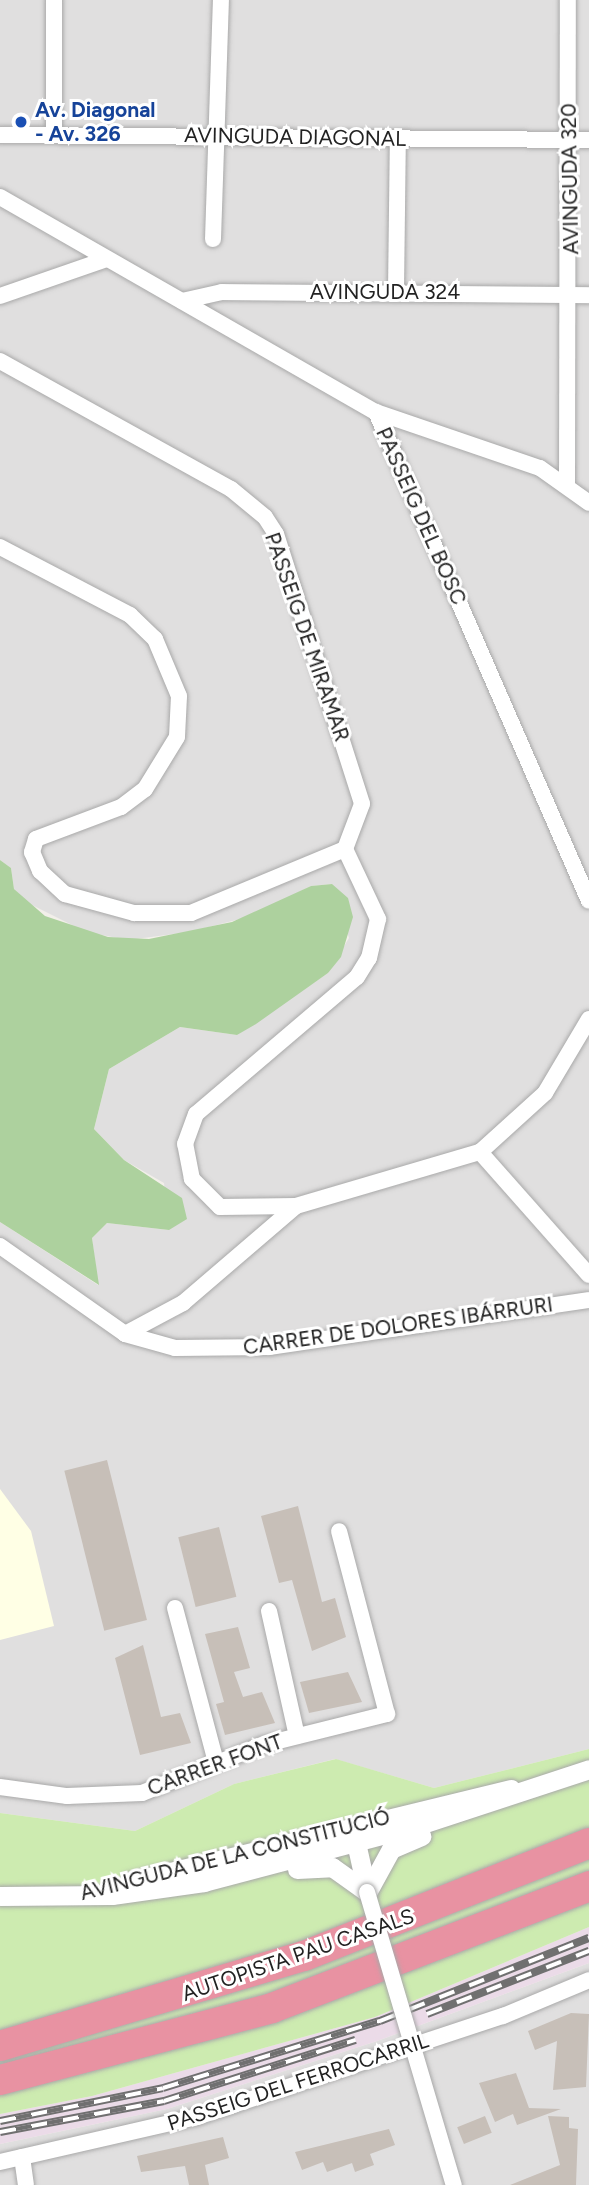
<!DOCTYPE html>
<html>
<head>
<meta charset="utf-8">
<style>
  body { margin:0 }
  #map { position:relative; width:589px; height:2185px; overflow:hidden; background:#f2efe9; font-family:Figtree,sans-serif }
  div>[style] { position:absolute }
  .residential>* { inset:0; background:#e0dfdf }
  .industrial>* { inset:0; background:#ebdbe8 }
  .education>* { inset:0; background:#ffffe5 }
  .grass>* { inset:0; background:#cdebb0 }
  .forest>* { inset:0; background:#add19e }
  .building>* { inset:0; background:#c7bfb8; transform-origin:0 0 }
  .roads { filter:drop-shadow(0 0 2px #a9a9a9) drop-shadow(0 0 2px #a9a9a9) }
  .minor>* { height:16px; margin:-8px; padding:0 8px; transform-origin:8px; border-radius:8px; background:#fff }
  .tertiary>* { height:19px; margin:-9.5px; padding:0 9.5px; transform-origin:9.5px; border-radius:9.5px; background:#fff }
  .motorway>* { height:30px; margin:-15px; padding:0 15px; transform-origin:15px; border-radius:15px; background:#e892a2 }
  .rail>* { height:8px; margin-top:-4px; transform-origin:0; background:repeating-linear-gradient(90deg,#fff 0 16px,#707070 0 32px); box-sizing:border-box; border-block:2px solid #707070 }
  .bridges { filter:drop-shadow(0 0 2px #a9a9a9) drop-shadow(0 0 2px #a9a9a9) }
  .minor-bridge>* { height:16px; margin:-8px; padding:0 8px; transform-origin:8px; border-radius:8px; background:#fff }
  .dots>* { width:19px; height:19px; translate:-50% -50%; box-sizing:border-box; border:4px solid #fff; border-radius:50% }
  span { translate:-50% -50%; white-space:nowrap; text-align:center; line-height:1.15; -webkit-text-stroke:6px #fff; paint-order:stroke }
  .transit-label { font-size:21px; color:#164399; font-weight:700 }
  .left { translate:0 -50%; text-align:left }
  .street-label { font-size:21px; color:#222 }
</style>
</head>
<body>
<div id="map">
  <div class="residential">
    <i style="clip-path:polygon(0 0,589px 0,589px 1749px,434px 1788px,335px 1759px,234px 1784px,135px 1831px,0 1813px,0 1222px,98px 1285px,92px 1238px,107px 1223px,169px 1230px,164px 1183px,124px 1160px,94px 1129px,109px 1069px,180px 1027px,237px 1035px,328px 973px,349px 938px,332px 884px,311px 886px,252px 916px,189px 932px,128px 940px,86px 932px,28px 903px,14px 889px,11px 868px,0 860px)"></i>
    <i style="clip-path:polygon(589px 1963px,589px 2185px,0 2185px,0 2144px,167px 2109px,377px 2041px)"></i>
  </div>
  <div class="industrial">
    <i style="clip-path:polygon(589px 1927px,589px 1963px,377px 2041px,167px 2109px,0 2144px,0 2114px,92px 2096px,375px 2017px)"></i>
  </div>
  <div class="education">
    <i style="clip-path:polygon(0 1489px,31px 1531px,54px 1626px,0 1640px)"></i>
  </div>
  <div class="grass">
    <i style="clip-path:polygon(589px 1749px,589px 1927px,375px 2017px,92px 2096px,0 2114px,0 1813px,135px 1831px,234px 1784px,336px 1759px,434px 1788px)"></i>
  </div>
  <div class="forest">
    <i style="clip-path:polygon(0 860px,11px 868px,14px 889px,45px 916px,108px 937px,149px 939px,232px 922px,311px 886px,332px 884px,348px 898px,353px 917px,341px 957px,328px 973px,256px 1024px,237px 1035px,180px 1027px,109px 1069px,94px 1129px,124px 1160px,182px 1198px,187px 1219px,169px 1230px,107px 1223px,92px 1238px,99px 1285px,0 1222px)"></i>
  </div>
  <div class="building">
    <i style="left:107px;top:1460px;width:165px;height:44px;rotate:76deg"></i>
    <i style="clip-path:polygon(298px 1506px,322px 1602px,335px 1598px,346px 1637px,312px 1651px,292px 1580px,279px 1583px,261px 1516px)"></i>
    <i style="left:219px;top:1527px;width:72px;height:42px;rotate:76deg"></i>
    <i style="clip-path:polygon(238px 1627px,250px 1668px,234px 1672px,243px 1697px,262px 1692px,275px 1723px,225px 1735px,216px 1704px,224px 1702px,205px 1634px)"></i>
    <i style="clip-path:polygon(143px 1645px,161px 1717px,180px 1713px,191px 1743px,140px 1755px,115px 1658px)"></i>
    <i style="clip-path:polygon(348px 1672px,362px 1702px,309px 1713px,300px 1682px)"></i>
    <i style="clip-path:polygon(571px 2013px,589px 2014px,586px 2087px,553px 2090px,557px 2041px,535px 2050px,528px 2031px)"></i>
    <i style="clip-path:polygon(516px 2073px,529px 2108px,561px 2109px,517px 2125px,513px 2114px,495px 2122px,479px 2083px)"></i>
    <i style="left:485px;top:2116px;width:18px;height:30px;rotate:68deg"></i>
    <i style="clip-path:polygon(548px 2116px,569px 2117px,569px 2128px,578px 2129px,576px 2185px,510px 2185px,560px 2165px)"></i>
    <i style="clip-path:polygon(389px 2129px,395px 2145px,370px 2154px,374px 2165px,355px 2172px,352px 2163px,327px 2172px,323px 2162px,302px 2170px,295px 2152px)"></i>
    <i style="clip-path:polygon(223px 2137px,229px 2158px,205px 2165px,209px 2185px,189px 2185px,185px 2166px,141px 2172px,137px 2156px)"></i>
  </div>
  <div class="roads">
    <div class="minor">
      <i style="left:0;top:135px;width:589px;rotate:0.49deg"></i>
      <i style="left:54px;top:135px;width:135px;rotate:-90deg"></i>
      <i style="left:0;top:197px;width:433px;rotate:29.8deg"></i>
      <i style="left:376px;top:412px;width:173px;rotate:18.9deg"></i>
      <i style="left:540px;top:468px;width:60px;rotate:35.5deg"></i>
      <i style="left:213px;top:239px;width:239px;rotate:-88.1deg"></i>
      <i style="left:396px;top:291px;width:153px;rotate:-89.3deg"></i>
      <i style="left:0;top:296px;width:113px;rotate:-19.1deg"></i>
      <i style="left:182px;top:301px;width:41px;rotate:-12.7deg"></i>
      <i style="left:222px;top:292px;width:367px;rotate:0.5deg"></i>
      <i style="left:0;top:361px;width:264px;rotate:29deg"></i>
      <i style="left:231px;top:489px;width:44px;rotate:39.5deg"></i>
      <i style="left:265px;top:517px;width:20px;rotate:57deg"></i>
      <i style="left:276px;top:534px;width:283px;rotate:72.3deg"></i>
      <i style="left:362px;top:804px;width:48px;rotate:110.7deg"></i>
      <i style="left:376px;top:412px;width:533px;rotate:66.46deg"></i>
      <i style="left:567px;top:483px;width:483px;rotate:-89.9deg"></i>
      <i style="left:0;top:547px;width:147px;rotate:27.6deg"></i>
      <i style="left:130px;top:615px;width:35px;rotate:44deg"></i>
      <i style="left:155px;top:639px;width:62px;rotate:67.2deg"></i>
      <i style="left:179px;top:696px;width:41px;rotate:92.8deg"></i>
      <i style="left:177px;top:737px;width:61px;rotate:121.6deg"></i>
      <i style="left:145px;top:789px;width:30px;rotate:143deg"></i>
      <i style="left:121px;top:807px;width:91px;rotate:159.4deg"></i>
      <i style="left:36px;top:839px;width:14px;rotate:107deg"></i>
      <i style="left:32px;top:852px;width:21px;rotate:67deg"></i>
      <i style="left:40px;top:871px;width:34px;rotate:43deg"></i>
      <i style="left:65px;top:894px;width:72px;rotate:15.4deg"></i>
      <i style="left:134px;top:913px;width:57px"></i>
      <i style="left:191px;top:913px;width:167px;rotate:-22.6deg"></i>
      <i style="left:480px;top:1152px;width:164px;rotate:48.5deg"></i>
      <i style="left:296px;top:1206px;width:76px;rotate:179.2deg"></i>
      <i style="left:220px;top:1207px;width:40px;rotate:-135deg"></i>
      <i style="left:192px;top:1179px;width:36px;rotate:-101deg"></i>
      <i style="left:185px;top:1144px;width:32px;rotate:-70deg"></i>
      <i style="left:196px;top:1114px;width:211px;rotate:-40.4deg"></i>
      <i style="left:357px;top:977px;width:22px;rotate:-58deg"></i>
      <i style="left:369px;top:958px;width:40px;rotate:-77deg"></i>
      <i style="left:378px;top:919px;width:77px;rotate:-115.2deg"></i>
      <i style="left:0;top:1246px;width:153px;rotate:35.1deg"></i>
      <i style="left:125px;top:1334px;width:66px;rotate:-28.1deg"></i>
      <i style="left:183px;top:1303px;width:149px;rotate:-40.6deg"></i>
      <i style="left:296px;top:1206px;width:192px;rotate:-16.4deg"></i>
      <i style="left:480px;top:1152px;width:88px;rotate:-42.2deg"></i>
      <i style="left:545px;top:1093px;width:86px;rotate:-59.3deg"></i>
      <i style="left:125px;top:1334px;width:52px;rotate:15.6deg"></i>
      <i style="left:175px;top:1348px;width:95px;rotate:-0.6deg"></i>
      <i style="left:270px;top:1347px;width:322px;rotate:-8.4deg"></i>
      <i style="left:175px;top:1608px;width:159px;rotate:75.1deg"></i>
      <i style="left:269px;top:1611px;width:128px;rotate:77.4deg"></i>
      <i style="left:0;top:1787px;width:68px;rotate:7.7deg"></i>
      <i style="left:67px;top:1796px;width:75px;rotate:-2.3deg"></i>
      <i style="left:142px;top:1793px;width:129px;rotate:-21.8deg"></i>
      <i style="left:262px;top:1745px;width:129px;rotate:-13.9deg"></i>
      <i style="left:387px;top:1714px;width:189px;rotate:-104.7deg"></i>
      <i style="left:22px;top:2157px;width:28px;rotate:82deg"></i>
      <i style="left:0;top:2162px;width:202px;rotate:-12.9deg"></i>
      <i style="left:197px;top:2117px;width:322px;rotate:-18.3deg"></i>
      <i style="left:503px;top:2016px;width:93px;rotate:-22.7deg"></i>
    </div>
    <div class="tertiary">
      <i style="left:343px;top:1840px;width:16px;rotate:27deg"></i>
      <i style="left:357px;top:1847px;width:46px;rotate:77.5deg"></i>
      <i style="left:297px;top:1869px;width:35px;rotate:-3deg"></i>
      <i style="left:332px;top:1867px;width:43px;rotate:35.5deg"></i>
      <i style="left:129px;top:1882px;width:393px;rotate:-13.7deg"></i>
      <i style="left:368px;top:1891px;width:48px;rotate:-61.3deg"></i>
      <i style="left:391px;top:1849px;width:33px;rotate:-23deg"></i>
      <i style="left:0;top:1896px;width:112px;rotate:-0.5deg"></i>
      <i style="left:112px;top:1895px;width:93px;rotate:-8deg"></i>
      <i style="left:204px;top:1882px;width:219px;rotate:-14.8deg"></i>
      <i style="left:416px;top:1826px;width:182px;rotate:-18.2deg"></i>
    </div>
    <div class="motorway">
      <i style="left:0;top:2046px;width:317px;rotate:-16.5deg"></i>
      <i style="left:304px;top:1956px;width:307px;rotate:-21.6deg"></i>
      <i style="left:0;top:2080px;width:281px;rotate:-14.8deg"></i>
      <i style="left:272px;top:2008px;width:340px;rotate:-21deg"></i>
    </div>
  </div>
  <div class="rail">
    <i style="left:427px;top:2014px;width:174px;rotate:-21.3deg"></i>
    <i style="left:0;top:2121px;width:166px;rotate:-11.4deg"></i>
    <i style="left:163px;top:2088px;width:227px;rotate:-17.2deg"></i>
    <i style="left:380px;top:2021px;width:225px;rotate:-21.7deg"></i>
    <i style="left:0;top:2132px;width:167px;rotate:-10.7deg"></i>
    <i style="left:164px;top:2101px;width:201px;rotate:-17.7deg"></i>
  </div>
  <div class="bridges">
    <div class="minor-bridge">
      <i style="left:367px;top:1892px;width:306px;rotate:73.5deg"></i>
    </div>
  </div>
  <div class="dots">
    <i style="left:21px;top:122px;background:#1a4fb4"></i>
  </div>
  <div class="transit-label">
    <span class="left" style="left:35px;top:122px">Av. Diagonal<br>- Av. 326</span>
  </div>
  <div class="street-label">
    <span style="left:295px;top:137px;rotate:1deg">AVINGUDA DIAGONAL</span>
    <span style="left:570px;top:179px;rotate:-91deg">AVINGUDA 320</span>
    <span style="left:385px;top:292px">AVINGUDA 324</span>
    <span style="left:421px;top:516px;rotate:66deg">PASSEIG DEL BOSC</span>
    <span style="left:307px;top:637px;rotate:71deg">PASSEIG DE MIRAMAR</span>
    <span style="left:398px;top:1326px;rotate:-8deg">CARRER DE DOLORES IBÁRRURI</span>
    <span style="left:215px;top:1765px;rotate:-20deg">CARRER FONT</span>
    <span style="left:235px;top:1855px;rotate:-14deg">AVINGUDA DE LA CONSTITUCIÓ</span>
    <span style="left:298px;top:1955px;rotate:-19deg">AUTOPISTA PAU CASALS</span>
    <span style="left:298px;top:2082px;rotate:-18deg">PASSEIG DEL FERROCARRIL</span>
  </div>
</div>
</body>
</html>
